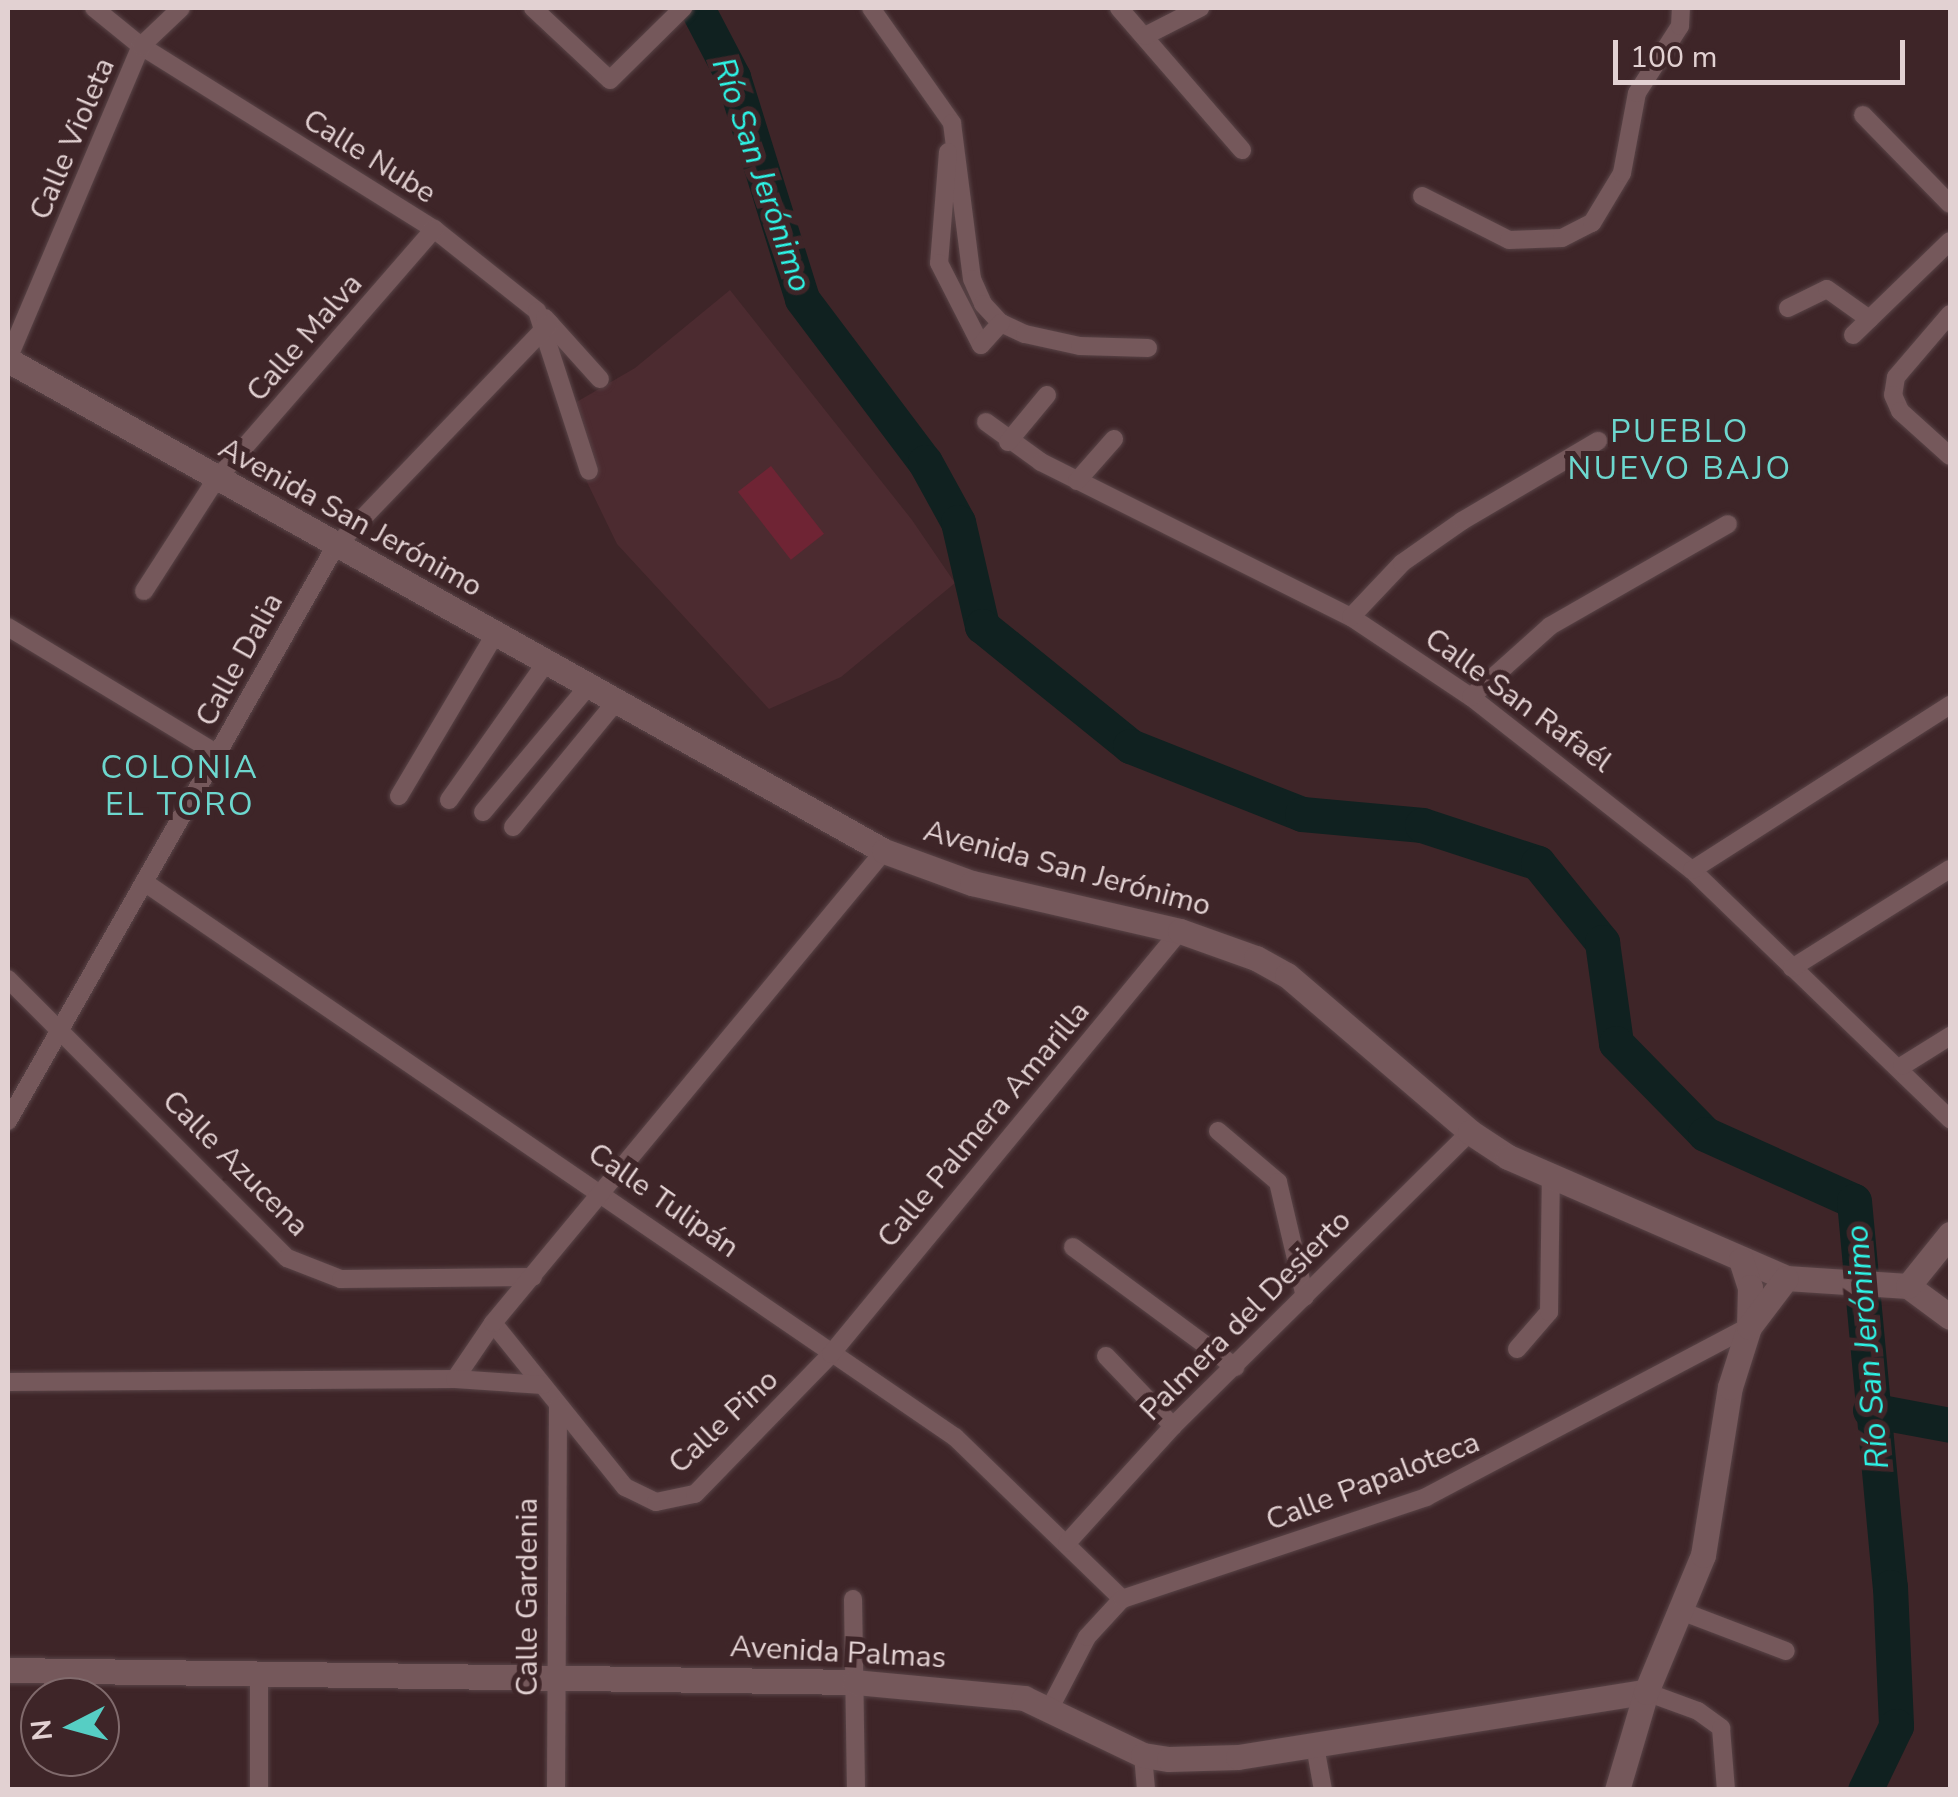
<!DOCTYPE html>
<html>
<head>
<meta charset="utf-8">
<style>
  body { margin:0 }
  #map { position:relative; width:1958px; height:1797px; overflow:hidden; background:#3e2528; font-family:"Nunito Sans",sans-serif }
  div>[style] { position:absolute }
  .built>* { inset:0; background:#4c2b30 }
  .green>* { inset:0; background:#6f2434; transform-origin:0 0 }
  .river>* { height:35px; margin:-17.5px; padding:0 17.5px; transform-origin:17.5px; border-radius:17.5px; background:#102120 }
  .roads { filter:drop-shadow(0 0 2px #594447) drop-shadow(0 0 2px #594447) }
  .street>* { height:18px; margin:-9px; padding:0 9px; transform-origin:9px; border-radius:9px; background:#75585b }
  .secondary>* { height:25px; margin:-12.5px; padding:0 12.5px; transform-origin:12.5px; border-radius:12.5px; background:#75585b }
  span { translate:-50% -50%; white-space:nowrap; text-align:center; line-height:1.15; -webkit-text-stroke:10px #3e2528; paint-order:stroke }
  .street-label { font-size:30px; color:#e2d1d2 }
  .water-label { font-size:32px; color:#2ef5e7; font-style:italic }
  .neighbourhood-label { font-size:32px; color:#6dd7ce; letter-spacing:2.5px }
  .frame { position:absolute; inset:0; border:10px solid #e2d1d2; pointer-events:none }
  .north { position:absolute; left:20px; top:1677px; width:100px; height:100px; box-sizing:border-box; background:#3e2528; border:2px solid #806a6c; border-radius:50%; rotate:264deg; font-size:28px; font-weight:700; line-height:40px; text-align:center; color:#e2d1d2 }
  .north::after { content:''; display:block; margin:auto; width:35px; height:45px; background:#56cec4; clip-path:polygon(50% 0,100% 100%,50% 72%,0 100%) }
  .scale { position:absolute; left:1613px; top:40px; width:292px; height:45px; box-sizing:border-box; border:5px solid #e2d1d2; border-top:0; padding-left:12px; font-size:30px; line-height:35px; white-space:nowrap; color:#e2d1d2; -webkit-text-stroke:8px #3e2528; paint-order:stroke }
</style>
</head>
<body>
<div id="map">
  <div class="built">
    <i style="clip-path:polygon(730px 290px,912px 520px,955px 583px,841px 677px,769px 709px,617px 544px,570px 447px,568px 407px,635px 368px)"></i>
  </div>
  <div class="green">
    <i style="left:771px;top:466px;width:86px;height:42px;rotate:52deg"></i>
  </div>
  <div class="river">
    <i style="left:697px;top:8px;width:78px;rotate:62.4deg"></i>
    <i style="left:733px;top:77px;width:232px;rotate:72.7deg"></i>
    <i style="left:802px;top:299px;width:204px;rotate:53deg"></i>
    <i style="left:925px;top:462px;width:68px;rotate:61.2deg"></i>
    <i style="left:958px;top:522px;width:107px;rotate:77deg"></i>
    <i style="left:982px;top:626px;width:191px;rotate:39deg"></i>
    <i style="left:1130px;top:746px;width:185px;rotate:21.6deg"></i>
    <i style="left:1302px;top:814px;width:121px;rotate:5.2deg"></i>
    <i style="left:1422px;top:825px;width:122px;rotate:18.1deg"></i>
    <i style="left:1538px;top:863px;width:102px;rotate:51deg"></i>
    <i style="left:1602px;top:942px;width:102px;rotate:82.1deg"></i>
    <i style="left:1616px;top:1043px;width:127px;rotate:45.6deg"></i>
    <i style="left:1705px;top:1134px;width:163px;rotate:24.2deg"></i>
    <i style="left:1854px;top:1201px;width:388px;rotate:84.7deg"></i>
    <i style="left:1890px;top:1587px;width:139px;rotate:87.5deg"></i>
    <i style="left:1896px;top:1726px;width:71px;rotate:115.8deg"></i>
    <i style="left:1870px;top:1410px;width:81px;rotate:10.6deg"></i>
  </div>
  <div class="roads">
    <div class="street">
      <i style="left:94px;top:8px;width:60px;rotate:39deg"></i>
      <i style="left:141px;top:46px;width:345px;rotate:32deg"></i>
      <i style="left:434px;top:229px;width:132px;rotate:38.5deg"></i>
      <i style="left:537px;top:311px;width:168px;rotate:72deg"></i>
      <i style="left:533px;top:8px;width:105px;rotate:43.1deg"></i>
      <i style="left:610px;top:80px;width:103px;rotate:-44.6deg"></i>
      <i style="left:871px;top:8px;width:141px;rotate:54.8deg"></i>
      <i style="left:952px;top:123px;width:157px;rotate:82.7deg"></i>
      <i style="left:972px;top:279px;width:27px;rotate:66deg"></i>
      <i style="left:983px;top:304px;width:26px;rotate:47deg"></i>
      <i style="left:1001px;top:323px;width:26px;rotate:25deg"></i>
      <i style="left:1025px;top:334px;width:56px;rotate:12.3deg"></i>
      <i style="left:1080px;top:346px;width:68px;rotate:1.7deg"></i>
      <i style="left:1119px;top:8px;width:188px;rotate:49.1deg"></i>
      <i style="left:1145px;top:36px;width:62px;rotate:-27deg"></i>
      <i style="left:1863px;top:115px;width:124px;rotate:45.7deg"></i>
      <i style="left:948px;top:152px;width:111px;rotate:94.6deg"></i>
      <i style="left:939px;top:263px;width:92px;rotate:62.9deg"></i>
      <i style="left:981px;top:345px;width:30px;rotate:-48deg"></i>
      <i style="left:1422px;top:196px;width:97px;rotate:26.8deg"></i>
      <i style="left:1509px;top:240px;width:53px;rotate:-2.2deg"></i>
      <i style="left:1562px;top:238px;width:34px;rotate:-27deg"></i>
      <i style="left:1592px;top:223px;width:58px;rotate:-59deg"></i>
      <i style="left:1622px;top:173px;width:81px;rotate:-79.4deg"></i>
      <i style="left:1637px;top:93px;width:80px;rotate:-57.3deg"></i>
      <i style="left:1680px;top:26px;width:18px;rotate:-87deg"></i>
      <i style="left:1788px;top:308px;width:43px;rotate:-26deg"></i>
      <i style="left:1827px;top:289px;width:52px;rotate:35.5deg"></i>
      <i style="left:1950px;top:314px;width:83px;rotate:130.6deg"></i>
      <i style="left:1896px;top:377px;width:18px;rotate:99deg"></i>
      <i style="left:1893px;top:395px;width:17px;rotate:66deg"></i>
      <i style="left:1900px;top:411px;width:67px;rotate:42deg"></i>
      <i style="left:545px;top:318px;width:82px;rotate:48deg"></i>
      <i style="left:1853px;top:335px;width:135px;rotate:-44.1deg"></i>
      <i style="left:8px;top:359px;width:340px;rotate:-67deg"></i>
      <i style="left:141px;top:46px;width:55px;rotate:-43.5deg"></i>
      <i style="left:986px;top:422px;width:68px;rotate:36deg"></i>
      <i style="left:1041px;top:462px;width:347px;rotate:26.6deg"></i>
      <i style="left:1351px;top:617px;width:144px;rotate:33.7deg"></i>
      <i style="left:1471px;top:697px;width:281px;rotate:38.1deg"></i>
      <i style="left:1692px;top:870px;width:359px;rotate:44deg"></i>
      <i style="left:1008px;top:442px;width:61px;rotate:-50.3deg"></i>
      <i style="left:1077px;top:481px;width:56px;rotate:-48.6deg"></i>
      <i style="left:144px;top:591px;width:131px;rotate:-57.2deg"></i>
      <i style="left:215px;top:481px;width:334px;rotate:-49deg"></i>
      <i style="left:1351px;top:617px;width:74px;rotate:-46.6deg"></i>
      <i style="left:1402px;top:563px;width:73px;rotate:-35deg"></i>
      <i style="left:1462px;top:521px;width:158px;rotate:-30.5deg"></i>
      <i style="left:8px;top:627px;width:245px;rotate:31.2deg"></i>
      <i style="left:1471px;top:697px;width:106px;rotate:-41.9deg"></i>
      <i style="left:1550px;top:626px;width:205px;rotate:-29.8deg"></i>
      <i style="left:399px;top:796px;width:188px;rotate:-59.3deg"></i>
      <i style="left:449px;top:800px;width:170px;rotate:-54.8deg"></i>
      <i style="left:483px;top:812px;width:168px;rotate:-50.1deg"></i>
      <i style="left:513px;top:827px;width:166px;rotate:-50.6deg"></i>
      <i style="left:1692px;top:870px;width:306px;rotate:-32.6deg"></i>
      <i style="left:144px;top:882px;width:983px;rotate:34.39deg"></i>
      <i style="left:955px;top:1437px;width:233px;rotate:44.1deg"></i>
      <i style="left:1792px;top:968px;width:186px;rotate:-32.1deg"></i>
      <i style="left:8px;top:979px;width:395px;rotate:45deg"></i>
      <i style="left:287px;top:1258px;width:58px;rotate:21.3deg"></i>
      <i style="left:341px;top:1279px;width:192px;rotate:-0.6deg"></i>
      <i style="left:1902px;top:1066px;width:57px;rotate:-32deg"></i>
      <i style="left:8px;top:1121px;width:661px;rotate:-60.33deg"></i>
      <i style="left:335px;top:547px;width:310px;rotate:-46.2deg"></i>
      <i style="left:1218px;top:1131px;width:79px;rotate:40.4deg"></i>
      <i style="left:1278px;top:1182px;width:118px;rotate:76.8deg"></i>
      <i style="left:1073px;top:1247px;width:202px;rotate:36.5deg"></i>
      <i style="left:493px;top:1323px;width:211px;rotate:51.2deg"></i>
      <i style="left:625px;top:1487px;width:34px;rotate:26deg"></i>
      <i style="left:656px;top:1502px;width:40px;rotate:-12deg"></i>
      <i style="left:695px;top:1494px;width:195px;rotate:-45.8deg"></i>
      <i style="left:831px;top:1354px;width:548px;rotate:-50.48deg"></i>
      <i style="left:1517px;top:1349px;width:49px;rotate:-49.1deg"></i>
      <i style="left:1549px;top:1312px;width:135px;rotate:-89.2deg"></i>
      <i style="left:1106px;top:1356px;width:97px;rotate:46.3deg"></i>
      <i style="left:455px;top:1379px;width:68px;rotate:-55.8deg"></i>
      <i style="left:493px;top:1323px;width:613px;rotate:-50.36deg"></i>
      <i style="left:8px;top:1382px;width:447px;rotate:-0.4deg"></i>
      <i style="left:455px;top:1379px;width:88px;rotate:3.9deg"></i>
      <i style="left:1067px;top:1543px;width:158px;rotate:-47.8deg"></i>
      <i style="left:1173px;top:1426px;width:418px;rotate:-44.7deg"></i>
      <i style="left:853px;top:1599px;width:191px;rotate:89.1deg"></i>
      <i style="left:1681px;top:1611px;width:112px;rotate:20.9deg"></i>
      <i style="left:259px;top:1674px;width:116px;rotate:90deg"></i>
      <i style="left:1646px;top:1692px;width:55px;rotate:20.1deg"></i>
      <i style="left:1698px;top:1711px;width:29px;rotate:36deg"></i>
      <i style="left:1721px;top:1728px;width:62px;rotate:85.4deg"></i>
      <i style="left:1050px;top:1708px;width:80px;rotate:-62.5deg"></i>
      <i style="left:1087px;top:1637px;width:52px;rotate:-47.4deg"></i>
      <i style="left:1122px;top:1599px;width:321px;rotate:-18.5deg"></i>
      <i style="left:1426px;top:1497px;width:365px;rotate:-27.8deg"></i>
      <i style="left:1315px;top:1746px;width:45px;rotate:79.7deg"></i>
      <i style="left:1143px;top:1755px;width:35px;rotate:85deg"></i>
      <i style="left:556px;top:1790px;width:384px;rotate:-89.7deg"></i>
    </div>
    <div class="secondary">
      <i style="left:8px;top:360px;width:1004px;rotate:29.27deg"></i>
      <i style="left:884px;top:851px;width:94px;rotate:20deg"></i>
      <i style="left:972px;top:883px;width:213px;rotate:13deg"></i>
      <i style="left:1180px;top:931px;width:81px;rotate:19.6deg"></i>
      <i style="left:1256px;top:958px;width:35px;rotate:29deg"></i>
      <i style="left:1287px;top:975px;width:241px;rotate:40.6deg"></i>
      <i style="left:1470px;top:1132px;width:45px;rotate:33.3deg"></i>
      <i style="left:1508px;top:1157px;width:303px;rotate:23.5deg"></i>
      <i style="left:1786px;top:1278px;width:122px;rotate:3.8deg"></i>
      <i style="left:1908px;top:1286px;width:52px;rotate:36.4deg"></i>
      <i style="left:1741px;top:1260px;width:28px;rotate:72deg"></i>
      <i style="left:1750px;top:1287px;width:40px;rotate:91.4deg"></i>
      <i style="left:1908px;top:1286px;width:67px;rotate:-51.1deg"></i>
      <i style="left:8px;top:1670px;width:847px;rotate:0.81deg"></i>
      <i style="left:855px;top:1682px;width:170px;rotate:5.4deg"></i>
      <i style="left:1024px;top:1698px;width:132px;rotate:25.6deg"></i>
      <i style="left:1143px;top:1755px;width:26px;rotate:9deg"></i>
      <i style="left:1169px;top:1759px;width:69px;rotate:-1.7deg"></i>
      <i style="left:1238px;top:1757px;width:413px;rotate:-9.1deg"></i>
      <i style="left:1617px;top:1790px;width:102px;rotate:-73.5deg"></i>
      <i style="left:1646px;top:1692px;width:148px;rotate:-67.4deg"></i>
      <i style="left:1703px;top:1555px;width:170px;rotate:-80.9deg"></i>
      <i style="left:1730px;top:1387px;width:63px;rotate:-72.4deg"></i>
      <i style="left:1749px;top:1327px;width:61px;rotate:-52.9deg"></i>
    </div>
  </div>
  <div class="street-label">
    <span style="left:73px;top:139px;rotate:-67deg">Calle Violeta</span>
    <span style="left:369px;top:157px;rotate:32deg">Calle Nube</span>
    <span style="left:305px;top:338px;rotate:-49deg">Calle Malva</span>
    <span style="left:350px;top:518px;rotate:29deg">Avenida San Jerónimo</span>
    <span style="left:240px;top:660px;rotate:-61deg">Calle Dalia</span>
    <span style="left:1518px;top:701px;rotate:36deg">Calle San Rafaél</span>
    <span style="left:1067px;top:869px;rotate:15deg">Avenida San Jerónimo</span>
    <span style="left:984px;top:1125px;rotate:-50deg">Calle Palmera Amarilla</span>
    <span style="left:235px;top:1164px;rotate:45deg">Calle Azucena</span>
    <span style="left:663px;top:1201px;rotate:35deg">Calle Tulipán</span>
    <span style="left:1246px;top:1316px;rotate:-45deg">Palmera del Desierto</span>
    <span style="left:724px;top:1422px;rotate:-43deg">Calle Pino</span>
    <span style="left:1373px;top:1482px;rotate:-21deg">Calle Papaloteca</span>
    <span style="left:528px;top:1597px;rotate:-90deg">Calle Gardenia</span>
    <span style="left:838px;top:1653px;rotate:3deg">Avenida Palmas</span>
  </div>
  <div class="water-label">
    <span style="left:761px;top:175px;rotate:71deg">Río San Jerónimo</span>
    <span style="left:1868px;top:1347px;rotate:-95deg">Río San Jerónimo</span>
  </div>
  <div class="neighbourhood-label">
    <span style="left:1680px;top:451px">PUEBLO<br>NUEVO BAJO</span>
    <span style="left:180px;top:787px">COLONIA<br>EL TORO</span>
  </div>
  <div class="frame"></div>
  <div class="north">N</div>
  <div class="scale">100 m</div>
</div>
</body>
</html>
